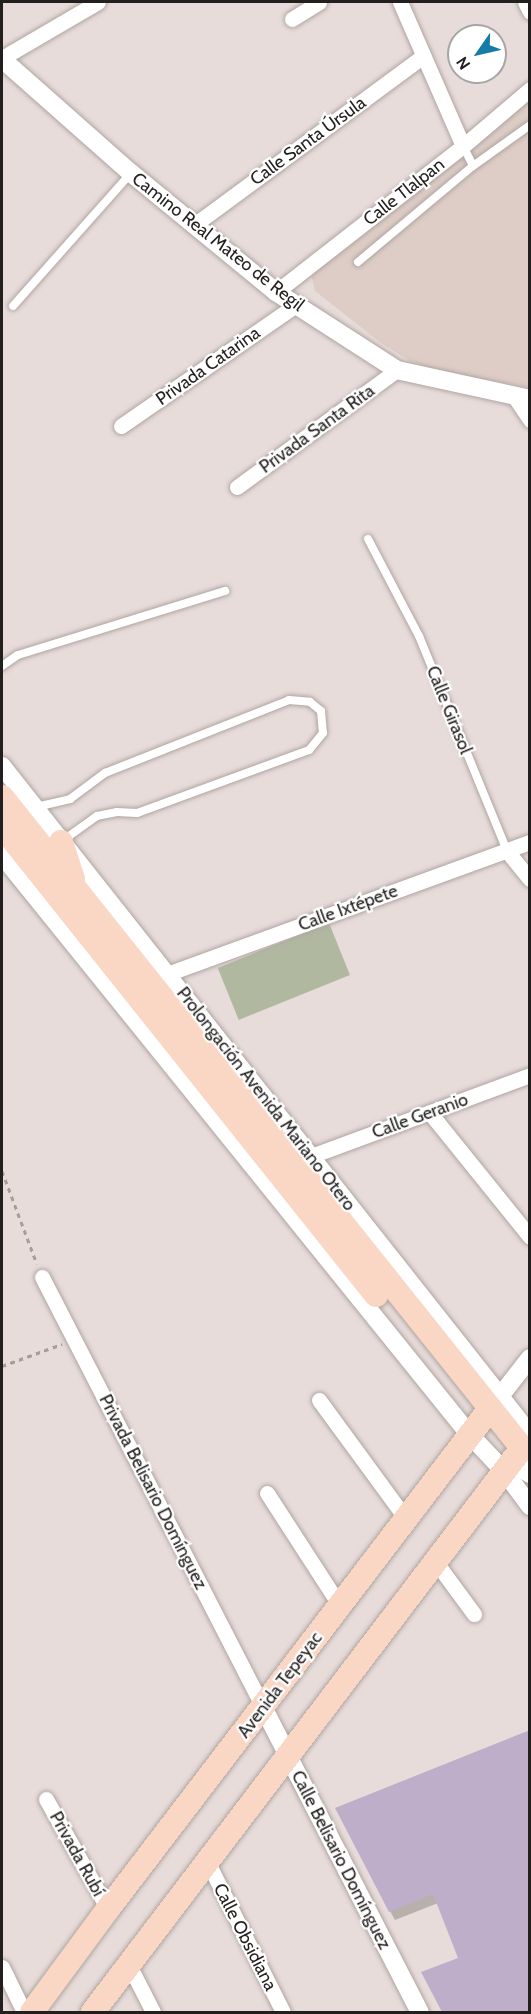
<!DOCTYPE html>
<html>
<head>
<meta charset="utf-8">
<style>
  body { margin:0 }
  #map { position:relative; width:531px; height:2014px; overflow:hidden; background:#e7dcd9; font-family:Cabin,sans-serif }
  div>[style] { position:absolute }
  .built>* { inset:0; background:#decdc6 }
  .green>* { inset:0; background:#b1b8a0; transform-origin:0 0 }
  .shadow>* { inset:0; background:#0003 }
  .building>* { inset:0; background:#bfaec9 }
  .path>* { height:3px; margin-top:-1.5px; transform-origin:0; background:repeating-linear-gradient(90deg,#a59d9a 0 4.5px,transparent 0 9px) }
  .roads { filter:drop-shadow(0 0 2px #afa5a1) drop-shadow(0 0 2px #afa5a1) }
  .service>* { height:8px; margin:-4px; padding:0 4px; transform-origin:4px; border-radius:4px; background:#fff }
  .minor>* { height:15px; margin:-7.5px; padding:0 7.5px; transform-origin:7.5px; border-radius:7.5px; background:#fff }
  .tertiary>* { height:18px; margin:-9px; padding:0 9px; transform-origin:9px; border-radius:9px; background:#fff }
  .secondary>* { height:21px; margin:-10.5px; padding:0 10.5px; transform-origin:10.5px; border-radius:10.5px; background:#fff }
  .primary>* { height:24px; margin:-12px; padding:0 12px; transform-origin:12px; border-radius:12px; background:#fad6c5 }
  span { translate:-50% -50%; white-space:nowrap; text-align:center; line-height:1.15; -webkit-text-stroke:4.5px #fff; paint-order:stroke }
  .street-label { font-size:18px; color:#231f1e }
  .frame { position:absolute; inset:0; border:3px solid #231f1e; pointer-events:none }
  .north { position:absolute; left:447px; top:24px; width:60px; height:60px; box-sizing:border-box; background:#fff; border:2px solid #a7a5a5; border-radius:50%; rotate:236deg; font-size:16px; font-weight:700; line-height:24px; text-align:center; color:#231f1e }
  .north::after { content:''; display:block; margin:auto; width:21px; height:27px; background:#157ca6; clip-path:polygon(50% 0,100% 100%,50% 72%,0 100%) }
</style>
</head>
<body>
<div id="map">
  <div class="built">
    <i style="clip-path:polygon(529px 95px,529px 387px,443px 372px,410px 361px,381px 343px,315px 291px,310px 270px)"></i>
  </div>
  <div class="green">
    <i style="left:329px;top:923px;width:56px;height:120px;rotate:68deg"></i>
  </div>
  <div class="shadow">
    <i style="clip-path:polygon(530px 1732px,530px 2012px,443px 2012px,423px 1973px,460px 1959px,438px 1903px,395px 1920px,390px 1911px)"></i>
  </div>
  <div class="building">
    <i style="clip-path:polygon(530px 1730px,530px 2012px,442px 2012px,421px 1972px,458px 1958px,433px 1894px,389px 1912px,335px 1808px)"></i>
  </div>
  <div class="path">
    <i style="left:2px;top:1171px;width:99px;rotate:69.4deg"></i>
    <i style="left:2px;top:1366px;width:64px;rotate:-20.1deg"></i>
  </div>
  <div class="roads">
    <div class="service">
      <i style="left:463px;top:146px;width:22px;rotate:63deg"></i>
      <i style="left:358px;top:262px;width:150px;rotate:-39.9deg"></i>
      <i style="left:473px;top:166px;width:70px;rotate:-35.7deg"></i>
      <i style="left:13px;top:306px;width:178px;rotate:-48.4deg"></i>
      <i style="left:368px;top:539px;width:110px;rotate:62.3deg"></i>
      <i style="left:419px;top:636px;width:232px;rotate:67.7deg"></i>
      <i style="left:2px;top:666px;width:19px;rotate:-35deg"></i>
      <i style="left:18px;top:655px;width:217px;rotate:-17.2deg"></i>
      <i style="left:36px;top:807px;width:35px;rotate:-13deg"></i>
      <i style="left:70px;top:799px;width:44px;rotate:-36.6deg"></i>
      <i style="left:105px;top:773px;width:198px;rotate:-21.6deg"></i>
      <i style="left:289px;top:700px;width:21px;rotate:5deg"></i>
      <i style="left:310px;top:702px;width:14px;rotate:39deg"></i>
      <i style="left:321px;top:711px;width:22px;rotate:85deg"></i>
      <i style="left:323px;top:733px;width:22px;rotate:129deg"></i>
      <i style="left:309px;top:750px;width:183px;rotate:159.9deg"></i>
      <i style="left:137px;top:813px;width:20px;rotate:-177deg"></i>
      <i style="left:117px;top:812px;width:20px;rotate:169deg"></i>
      <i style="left:97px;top:816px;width:43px;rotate:144.5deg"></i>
    </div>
    <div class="minor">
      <i style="left:400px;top:2px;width:157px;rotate:66.4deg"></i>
      <i style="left:525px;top:2px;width:11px;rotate:63deg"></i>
      <i style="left:292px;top:19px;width:32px;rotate:-32deg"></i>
      <i style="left:2px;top:58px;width:111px;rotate:-30.3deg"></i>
      <i style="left:194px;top:225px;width:285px;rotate:-36.4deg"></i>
      <i style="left:276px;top:292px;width:237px;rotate:-38deg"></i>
      <i style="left:463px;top:146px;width:88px;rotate:-40.4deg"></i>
      <i style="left:514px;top:396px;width:29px;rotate:56deg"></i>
      <i style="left:121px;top:426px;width:213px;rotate:-34.7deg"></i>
      <i style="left:237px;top:487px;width:198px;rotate:-36.2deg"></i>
      <i style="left:507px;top:851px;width:36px;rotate:51deg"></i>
      <i style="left:167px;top:974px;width:386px;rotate:-20deg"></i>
      <i style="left:430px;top:1113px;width:159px;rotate:51.1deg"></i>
      <i style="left:311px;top:1156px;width:233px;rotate:-20.3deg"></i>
      <i style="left:42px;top:1277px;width:483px;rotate:62.8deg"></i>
      <i style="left:319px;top:1400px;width:147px;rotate:53.8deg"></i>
      <i style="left:267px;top:1493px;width:135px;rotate:57.1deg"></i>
      <i style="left:435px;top:1561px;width:66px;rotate:53.7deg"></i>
      <i style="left:46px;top:1799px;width:126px;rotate:60.6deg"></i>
      <i style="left:207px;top:1861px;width:169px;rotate:63.3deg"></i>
      <i style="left:129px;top:1965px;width:53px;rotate:62.9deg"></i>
      <i style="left:2px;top:1967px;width:50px;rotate:63.9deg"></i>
    </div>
    <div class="tertiary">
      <i style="left:2px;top:59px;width:172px;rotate:41.5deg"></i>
      <i style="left:131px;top:173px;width:188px;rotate:39.4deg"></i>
      <i style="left:276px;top:292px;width:144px;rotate:32.8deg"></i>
      <i style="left:397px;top:370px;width:136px;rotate:12.3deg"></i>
      <i style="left:2px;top:766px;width:850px;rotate:51.69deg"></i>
      <i style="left:2px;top:855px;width:744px;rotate:51.11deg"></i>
      <i style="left:469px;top:1434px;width:51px;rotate:46.6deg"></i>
      <i style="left:504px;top:1471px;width:44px;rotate:53.4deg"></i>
      <i style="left:494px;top:1404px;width:58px;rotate:-52deg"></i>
      <i style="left:263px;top:1707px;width:343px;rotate:62.8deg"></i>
    </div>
    <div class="secondary">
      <i style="left:512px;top:1460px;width:22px;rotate:34deg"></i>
    </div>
    <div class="primary">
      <i style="left:2px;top:797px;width:833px;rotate:51.38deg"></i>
      <i style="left:522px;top:1448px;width:709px;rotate:127.26deg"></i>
      <i style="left:2px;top:826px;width:600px;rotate:51.43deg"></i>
      <i style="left:61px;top:842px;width:39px;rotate:72deg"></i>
      <i style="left:32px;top:2012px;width:128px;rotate:-53.6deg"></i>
      <i style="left:108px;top:1909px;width:628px;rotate:-52.64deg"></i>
    </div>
  </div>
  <div class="street-label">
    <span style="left:308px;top:141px;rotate:-36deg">Calle Santa Úrsula</span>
    <span style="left:404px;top:192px;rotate:-38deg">Calle Tlalpan</span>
    <span style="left:218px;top:242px;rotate:38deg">Camino Real Mateo de Regil</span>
    <span style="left:208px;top:366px;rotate:-35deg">Privada Catarina</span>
    <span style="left:317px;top:429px;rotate:-36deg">Privada Santa Rita</span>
    <span style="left:449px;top:710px;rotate:68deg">Calle Girasol</span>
    <span style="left:348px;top:908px;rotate:-20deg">Calle Ixtépete</span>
    <span style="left:266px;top:1099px;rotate:52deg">Prolongación Avenida Mariano Otero</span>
    <span style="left:420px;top:1116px;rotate:-20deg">Calle Geranio</span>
    <span style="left:153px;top:1492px;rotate:63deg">Privada Belisario Domínguez</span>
    <span style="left:280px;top:1685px;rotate:-53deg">Avenida Tepeyac</span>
    <span style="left:77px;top:1854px;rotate:61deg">Privada Rubí</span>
    <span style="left:341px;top:1860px;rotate:63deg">Calle Belisario Domínguez</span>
    <span style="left:245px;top:1937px;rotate:63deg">Calle Obsidiana</span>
  </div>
  <div class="frame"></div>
  <div class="north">N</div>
</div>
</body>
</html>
